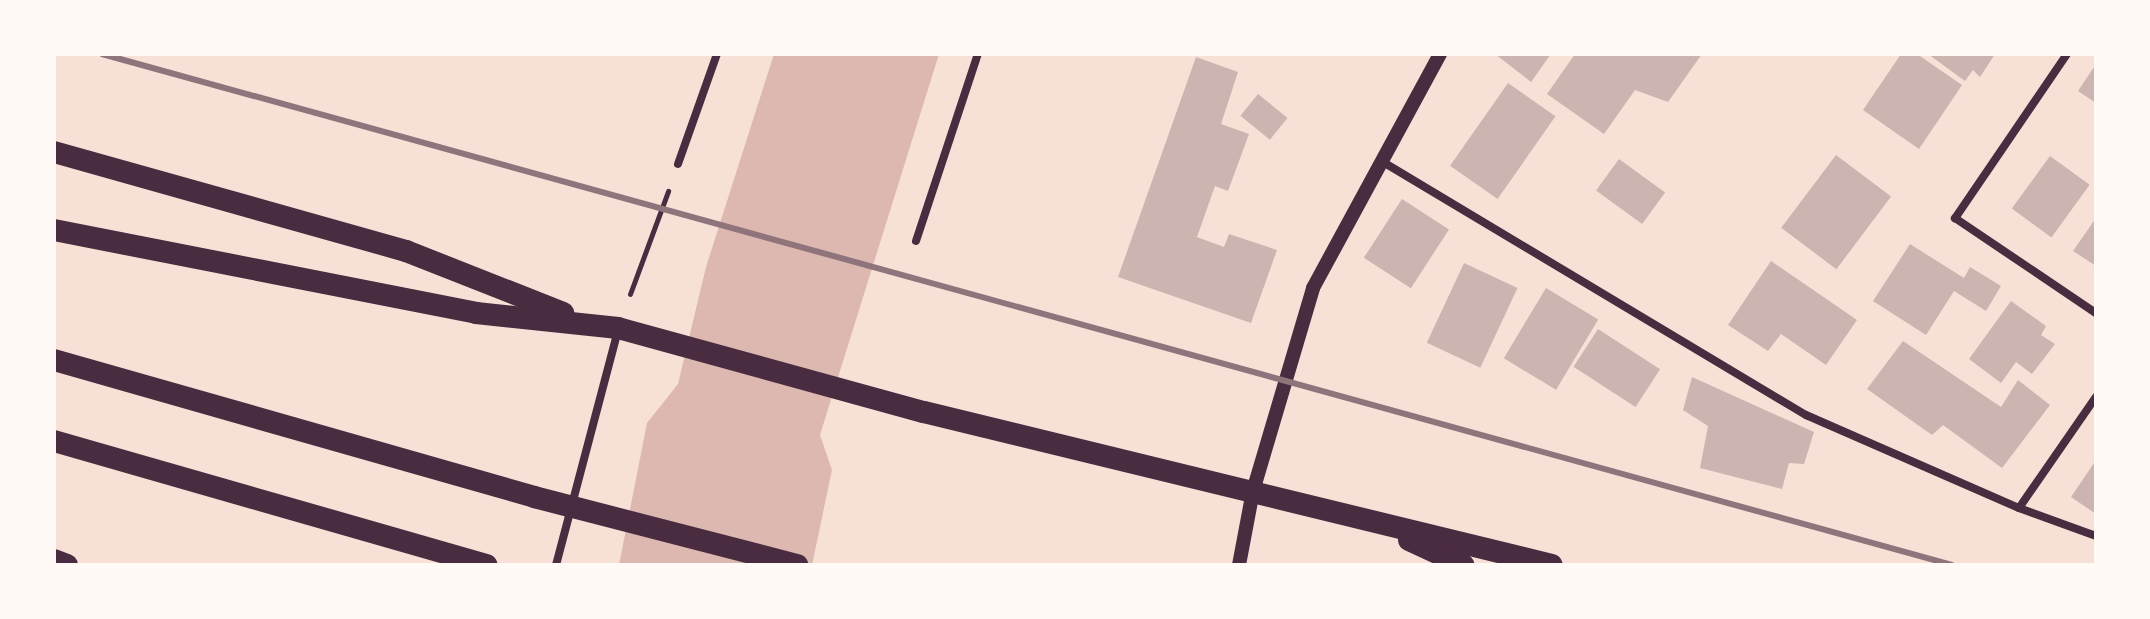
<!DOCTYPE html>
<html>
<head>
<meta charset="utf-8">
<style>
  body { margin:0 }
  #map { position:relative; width:2150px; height:619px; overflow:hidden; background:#f7e1d7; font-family:"Sofia Sans Condensed",sans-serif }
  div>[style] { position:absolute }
  .water>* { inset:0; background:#dcb8b0 }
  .building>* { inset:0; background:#ccb4b1; transform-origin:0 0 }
  .path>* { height:5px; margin:-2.5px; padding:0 2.5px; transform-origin:2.5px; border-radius:2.5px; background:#4a2c40 }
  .minor>* { height:8px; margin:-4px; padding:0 4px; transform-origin:4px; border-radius:4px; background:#4a2c40 }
  .tertiary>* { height:14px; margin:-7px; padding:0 7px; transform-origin:7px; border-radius:7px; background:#4a2c40 }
  .trunk>* { height:22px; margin:-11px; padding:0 11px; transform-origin:11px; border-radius:11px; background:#4a2c40 }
  .rail>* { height:6px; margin:-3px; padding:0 3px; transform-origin:3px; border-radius:3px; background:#8f747c }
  span { translate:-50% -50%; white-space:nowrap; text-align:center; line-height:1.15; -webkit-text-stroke:6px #fffaf5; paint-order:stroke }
  .frame { position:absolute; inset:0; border:56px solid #fffaf5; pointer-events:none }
</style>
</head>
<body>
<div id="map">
  <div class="water">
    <i style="clip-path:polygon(774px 54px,939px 54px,820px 435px,832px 470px,812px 565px,619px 565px,647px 423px,678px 384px,706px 267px)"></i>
  </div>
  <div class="building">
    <i style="clip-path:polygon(1495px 54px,1551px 54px,1531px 82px)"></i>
    <i style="clip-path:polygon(1575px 54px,1702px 54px,1668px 102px,1635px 90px,1604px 134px,1547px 94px)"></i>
    <i style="clip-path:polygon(1901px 54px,1917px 54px,1962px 85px,1919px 149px,1863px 110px)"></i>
    <i style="clip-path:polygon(1928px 54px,1995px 54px,1980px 77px,1973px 70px,1965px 81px)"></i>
    <i style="clip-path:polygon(1196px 57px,1238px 72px,1221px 124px,1249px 134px,1228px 191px,1215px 186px,1197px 237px,1224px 247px,1229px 234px,1277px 250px,1251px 323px,1118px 277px)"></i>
    <i style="clip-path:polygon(2096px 64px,2096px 103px,2078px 91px)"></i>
    <i style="left:1508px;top:83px;width:58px;height:101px;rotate:35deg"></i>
    <i style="left:1258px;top:94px;width:38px;height:28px;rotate:39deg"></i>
    <i style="left:1836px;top:155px;width:69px;height:91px;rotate:37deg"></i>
    <i style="left:2050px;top:156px;width:49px;height:65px;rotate:36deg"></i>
    <i style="left:1619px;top:159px;width:57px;height:39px;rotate:36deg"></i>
    <i style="left:1402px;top:199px;width:56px;height:70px;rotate:33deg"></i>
    <i style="clip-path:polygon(2096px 218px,2096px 266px,2073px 251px)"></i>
    <i style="clip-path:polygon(1910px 244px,1964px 278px,1970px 267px,2001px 286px,1986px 311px,1954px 291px,1926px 335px,1873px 301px)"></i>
    <i style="clip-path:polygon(1771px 261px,1857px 320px,1826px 365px,1781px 334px,1768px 351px,1728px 325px)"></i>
    <i style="left:1464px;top:263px;width:59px;height:88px;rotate:25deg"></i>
    <i style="left:1546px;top:288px;width:61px;height:82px;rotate:31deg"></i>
    <i style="clip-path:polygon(2011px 301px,2046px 326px,2041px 335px,2055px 344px,2032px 374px,2016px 362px,2001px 383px,1969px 359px)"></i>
    <i style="left:1598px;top:329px;width:74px;height:45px;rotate:33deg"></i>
    <i style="clip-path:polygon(1903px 341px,2001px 407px,2018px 380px,2050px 405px,2002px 468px,1943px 425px,1932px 435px,1867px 389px)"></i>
    <i style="clip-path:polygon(1692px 377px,1814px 432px,1804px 464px,1789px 463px,1782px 489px,1700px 468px,1708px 426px,1683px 410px)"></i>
    <i style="clip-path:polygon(2096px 460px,2096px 514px,2071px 497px)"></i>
  </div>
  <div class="path">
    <i style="left:630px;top:294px;width:110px;rotate:-69.7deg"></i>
  </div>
  <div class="minor">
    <i style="left:2067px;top:54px;width:199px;rotate:124.3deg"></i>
    <i style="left:1955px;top:218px;width:170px;rotate:34deg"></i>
    <i style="left:1383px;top:162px;width:493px;rotate:30.9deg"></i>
    <i style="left:1806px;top:415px;width:232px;rotate:23.6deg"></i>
    <i style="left:2019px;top:508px;width:135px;rotate:-55.3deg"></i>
    <i style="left:678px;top:164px;width:117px;rotate:-70.5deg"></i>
    <i style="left:916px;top:241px;width:197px;rotate:-71.7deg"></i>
    <i style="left:2019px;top:508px;width:82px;rotate:20deg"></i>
    <i style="left:556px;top:565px;width:243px;rotate:-75.2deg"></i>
  </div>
  <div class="tertiary">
    <i style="left:1239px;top:565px;width:75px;rotate:-79.3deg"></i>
    <i style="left:1253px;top:491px;width:212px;rotate:-73.5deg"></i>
    <i style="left:1313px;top:288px;width:266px;rotate:-61.5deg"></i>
  </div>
  <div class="trunk">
    <i style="left:54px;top:152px;width:366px;rotate:15.7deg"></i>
    <i style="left:406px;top:251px;width:169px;rotate:21.5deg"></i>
    <i style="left:54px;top:230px;width:430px;rotate:11.1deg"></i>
    <i style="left:476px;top:313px;width:143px;rotate:6deg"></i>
    <i style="left:618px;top:328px;width:317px;rotate:15.4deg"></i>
    <i style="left:924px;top:412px;width:646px;rotate:13.69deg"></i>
    <i style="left:54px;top:360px;width:499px;rotate:15.9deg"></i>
    <i style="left:534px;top:497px;width:272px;rotate:14.5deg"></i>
    <i style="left:54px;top:441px;width:450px;rotate:16deg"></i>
    <i style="left:1409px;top:540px;width:60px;rotate:24.8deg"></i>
    <i style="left:54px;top:560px;width:14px;rotate:21deg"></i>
  </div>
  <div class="rail">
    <i style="left:102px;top:54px;width:1919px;rotate:15.44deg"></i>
  </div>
  <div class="frame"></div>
</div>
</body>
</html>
